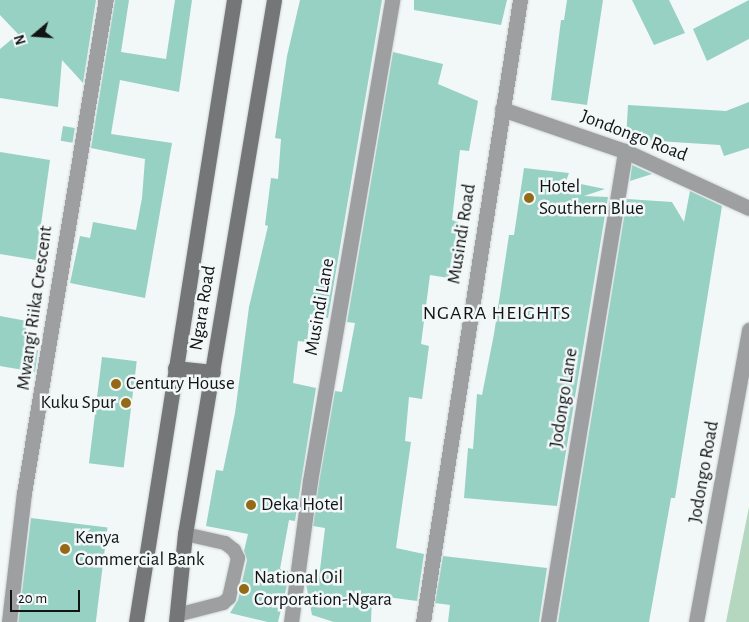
<!DOCTYPE html>
<html>
<head>
<meta charset="utf-8">
<style>
  body { margin:0 }
  #map { position:relative; width:749px; height:622px; overflow:hidden; background:#f2f7f7; font-family:"Alegreya Sans",sans-serif }
  div>[style] { position:absolute }
  .green>* { inset:0; background:#b6d7bf }
  .building>* { inset:0; background:#96d1c4; transform-origin:0 0 }
  .roads { filter:drop-shadow(0 0 1px #ced3d3) drop-shadow(0 0 1px #ced3d3) }
  .lane>* { height:14px; margin:-7px; padding:0 7px; transform-origin:7px; border-radius:7px; background:#9d9fa0 }
  .street>* { height:15px; margin:-7.5px; padding:0 7.5px; transform-origin:7.5px; border-radius:7.5px; background:#9d9fa0 }
  .secondary>* { height:15px; margin:-7.5px; padding:0 7.5px; transform-origin:7.5px; border-radius:7.5px; background:#747677 }
  .dots>* { width:14px; height:14px; translate:-50% -50%; box-sizing:border-box; border:2px solid #f2f7f7; border-radius:50% }
  span { translate:-50% -50%; white-space:nowrap; text-align:center; line-height:1.15; -webkit-text-stroke:5px #f2f7f7; paint-order:stroke }
  .street-label { font-size:19px; color:#121414 }
  .poi-label { font-size:19px; color:#121414 }
  .left { translate:0 -50%; text-align:left }
  .right { translate:-100% -50%; text-align:right }
  .neighbourhood-label { font-size:20px; color:#121414; letter-spacing:1px }
  .north { position:absolute; left:10px; top:10px; width:50px; height:50px; -webkit-text-stroke:4px #f2f7f7; paint-order:stroke; rotate:252deg; font-size:14px; font-weight:700; line-height:20px; text-align:center; color:#121414 }
  .north::after { content:''; display:block; margin:auto; width:18px; height:22px; background:#121414; clip-path:polygon(50% 0,100% 100%,50% 72%,0 100%) }
  .scale { position:absolute; left:10px; top:590px; width:70px; height:22px; box-sizing:border-box; border:2px solid #121414; border-top:0; padding-left:6px; font-size:15px; line-height:18px; white-space:nowrap; color:#121414; -webkit-text-stroke:4px #f2f7f7; paint-order:stroke }
</style>
</head>
<body>
<div id="map">
  <div class="green">
    <i style="clip-path:polygon(749px 507px,749px 622px,726px 622px)"></i>
  </div>
  <div class="building">
    <i style="clip-path:polygon(0 0,96px 0,83px 83px,62px 60px,58px 107px,0 98px,0 49px,18px 34px,0 15px)"></i>
    <i style="clip-path:polygon(115px 0,129px 0,121px 52px,166px 59px,175px 0,192px 0,179px 92px,120px 80px,111px 134px,172px 143px,145px 298px,70px 283px,80px 236px,90px 238px,93px 222px,136px 230px,142px 198px,145px 159px,91px 148px)"></i>
    <i style="clip-path:polygon(300px 0,382px 0,328px 318px,310px 314px,307px 342px,298px 341px,293px 383px,316px 388px,295px 521px,289px 520px,280px 569px,288px 571px,287px 585px,278px 622px,268px 622px,230px 613px,238px 600px,247px 560px,244px 551px,248px 534px,206px 526px,216px 470px,223px 471px,235px 413px,249px 307px,268px 226px,265px 225px,271px 178px,278px 179px,281px 139px,275px 138px,287px 56px)"></i>
    <i style="clip-path:polygon(414px 0,507px 0,501px 25px,414px 10px)"></i>
    <i style="clip-path:polygon(567px 0,603px 0,587px 105px,551px 100px,561px 20px,564px 20px)"></i>
    <i style="clip-path:polygon(632px 0,669px 0,685px 33px,654px 45px)"></i>
    <i style="clip-path:polygon(749px 0,749px 39px,707px 61px,693px 29px)"></i>
    <i style="clip-path:polygon(393px 52px,443px 64px,438px 84px,478px 101px,469px 151px,460px 150px,452px 220px,458px 222px,449px 278px,430px 275px,421px 344px,429px 346px,422px 399px,409px 397px,405px 441px,411px 442px,396px 548px,424px 554px,417px 601px,372px 595px,371px 622px,334px 622px,312px 615px,306px 584px,307px 575px,319px 578px,325px 528px,313px 526px,319px 482px,335px 391px,342px 392px,355px 323px,347px 322px)"></i>
    <i style="clip-path:polygon(749px 102px,749px 148px,724px 156px,720px 145px,626px 139px,628px 105px,726px 111px)"></i>
    <i style="left:63px;top:126px;width:12px;height:15px;rotate:9deg"></i>
    <i style="clip-path:polygon(0 152px,50px 160px,36px 260px,0 254px)"></i>
    <i style="clip-path:polygon(632px 165px,652px 174px,630px 181px)"></i>
    <i style="clip-path:polygon(524px 168px,569px 173px,566px 181px,605px 189px,584px 196px,608px 197px,557px 506px,464px 498px,468px 448px,473px 449px,477px 394px,482px 395px,494px 334px,509px 235px,514px 235px)"></i>
    <i style="clip-path:polygon(690px 191px,722px 206px,675px 498px,671px 498px,649px 622px,558px 622px,627px 199px,672px 202px,684px 222px)"></i>
    <i style="clip-path:polygon(0 316px,27px 321px,24px 348px,38px 350px,35px 372px,0 366px)"></i>
    <i style="left:102px;top:357px;width:35px;height:107px;rotate:7deg"></i>
    <i style="left:31px;top:518px;width:77px;height:105px;rotate:7deg"></i>
    <i style="clip-path:polygon(443px 556px,547px 568px,539px 622px,448px 622px,450px 605px,435px 603px)"></i>
  </div>
  <div class="roads">
    <div class="lane">
      <i style="left:177px;top:615px;width:48px;rotate:-14.6deg"></i>
      <i style="left:223px;top:603px;width:8px;rotate:-40deg"></i>
      <i style="left:229px;top:598px;width:41px;rotate:-77.3deg"></i>
      <i style="left:238px;top:558px;width:9px;rotate:-117deg"></i>
      <i style="left:234px;top:550px;width:11px;rotate:-142deg"></i>
      <i style="left:225px;top:543px;width:41px;rotate:-167.3deg"></i>
    </div>
    <div class="street">
      <i style="left:502px;top:109px;width:130px;rotate:18.9deg"></i>
      <i style="left:625px;top:151px;width:136px;rotate:24.7deg"></i>
      <i style="left:9px;top:622px;width:130px;rotate:-83.4deg"></i>
      <i style="left:24px;top:493px;width:500px;rotate:-80.6deg"></i>
      <i style="left:291px;top:622px;width:142px;rotate:-82.3deg"></i>
      <i style="left:310px;top:481px;width:488px;rotate:-80.3deg"></i>
      <i style="left:423px;top:622px;width:630px;rotate:-81.14deg"></i>
      <i style="left:548px;top:622px;width:477px;rotate:-80.7deg"></i>
      <i style="left:696px;top:622px;width:297px;rotate:-79.7deg"></i>
    </div>
    <div class="secondary">
      <i style="left:175px;top:368px;width:38px;rotate:6deg"></i>
      <i style="left:136px;top:622px;width:630px;rotate:-81.05deg"></i>
      <i style="left:176px;top:622px;width:88px;rotate:-84.2deg"></i>
      <i style="left:185px;top:534px;width:541px;rotate:-80.54deg"></i>
    </div>
  </div>
  <div class="dots">
    <i style="left:529px;top:198px;background:#956a16"></i>
    <i style="left:116px;top:384px;background:#956a16"></i>
    <i style="left:126px;top:403px;background:#956a16"></i>
    <i style="left:251px;top:505px;background:#956a16"></i>
    <i style="left:65px;top:549px;background:#956a16"></i>
    <i style="left:244px;top:589px;background:#956a16"></i>
  </div>
  <div class="street-label">
    <span style="left:634px;top:136px;rotate:21deg">Jondongo Road</span>
    <span style="left:462px;top:234px;rotate:-81deg">Musindi Road</span>
    <span style="left:320px;top:307px;rotate:-80deg">Musindi Lane</span>
    <span style="left:35px;top:308px;rotate:-82deg">Mwangi Riika Crescent</span>
    <span style="left:203px;top:308px;rotate:-81deg">Ngara Road</span>
    <span style="left:564px;top:398px;rotate:-81deg">Jodongo Lane</span>
    <span style="left:704px;top:472px;rotate:-80deg">Jodongo Road</span>
  </div>
  <div class="poi-label">
    <span class="left" style="left:539px;top:198px">Hotel<br>Southern Blue</span>
    <span class="left" style="left:126px;top:384px">Century House</span>
    <span class="right" style="left:116px;top:403px">Kuku Spur</span>
    <span class="left" style="left:261px;top:505px">Deka Hotel</span>
    <span class="left" style="left:75px;top:549px">Kenya<br>Commercial Bank</span>
    <span class="left" style="left:254px;top:589px">National Oil<br>Corporation-Ngara</span>
  </div>
  <div class="neighbourhood-label">
    <span style="left:497px;top:313px">NGARA HEIGHTS</span>
  </div>
  <div class="north">N</div>
  <div class="scale">20 m</div>
</div>
</body>
</html>
